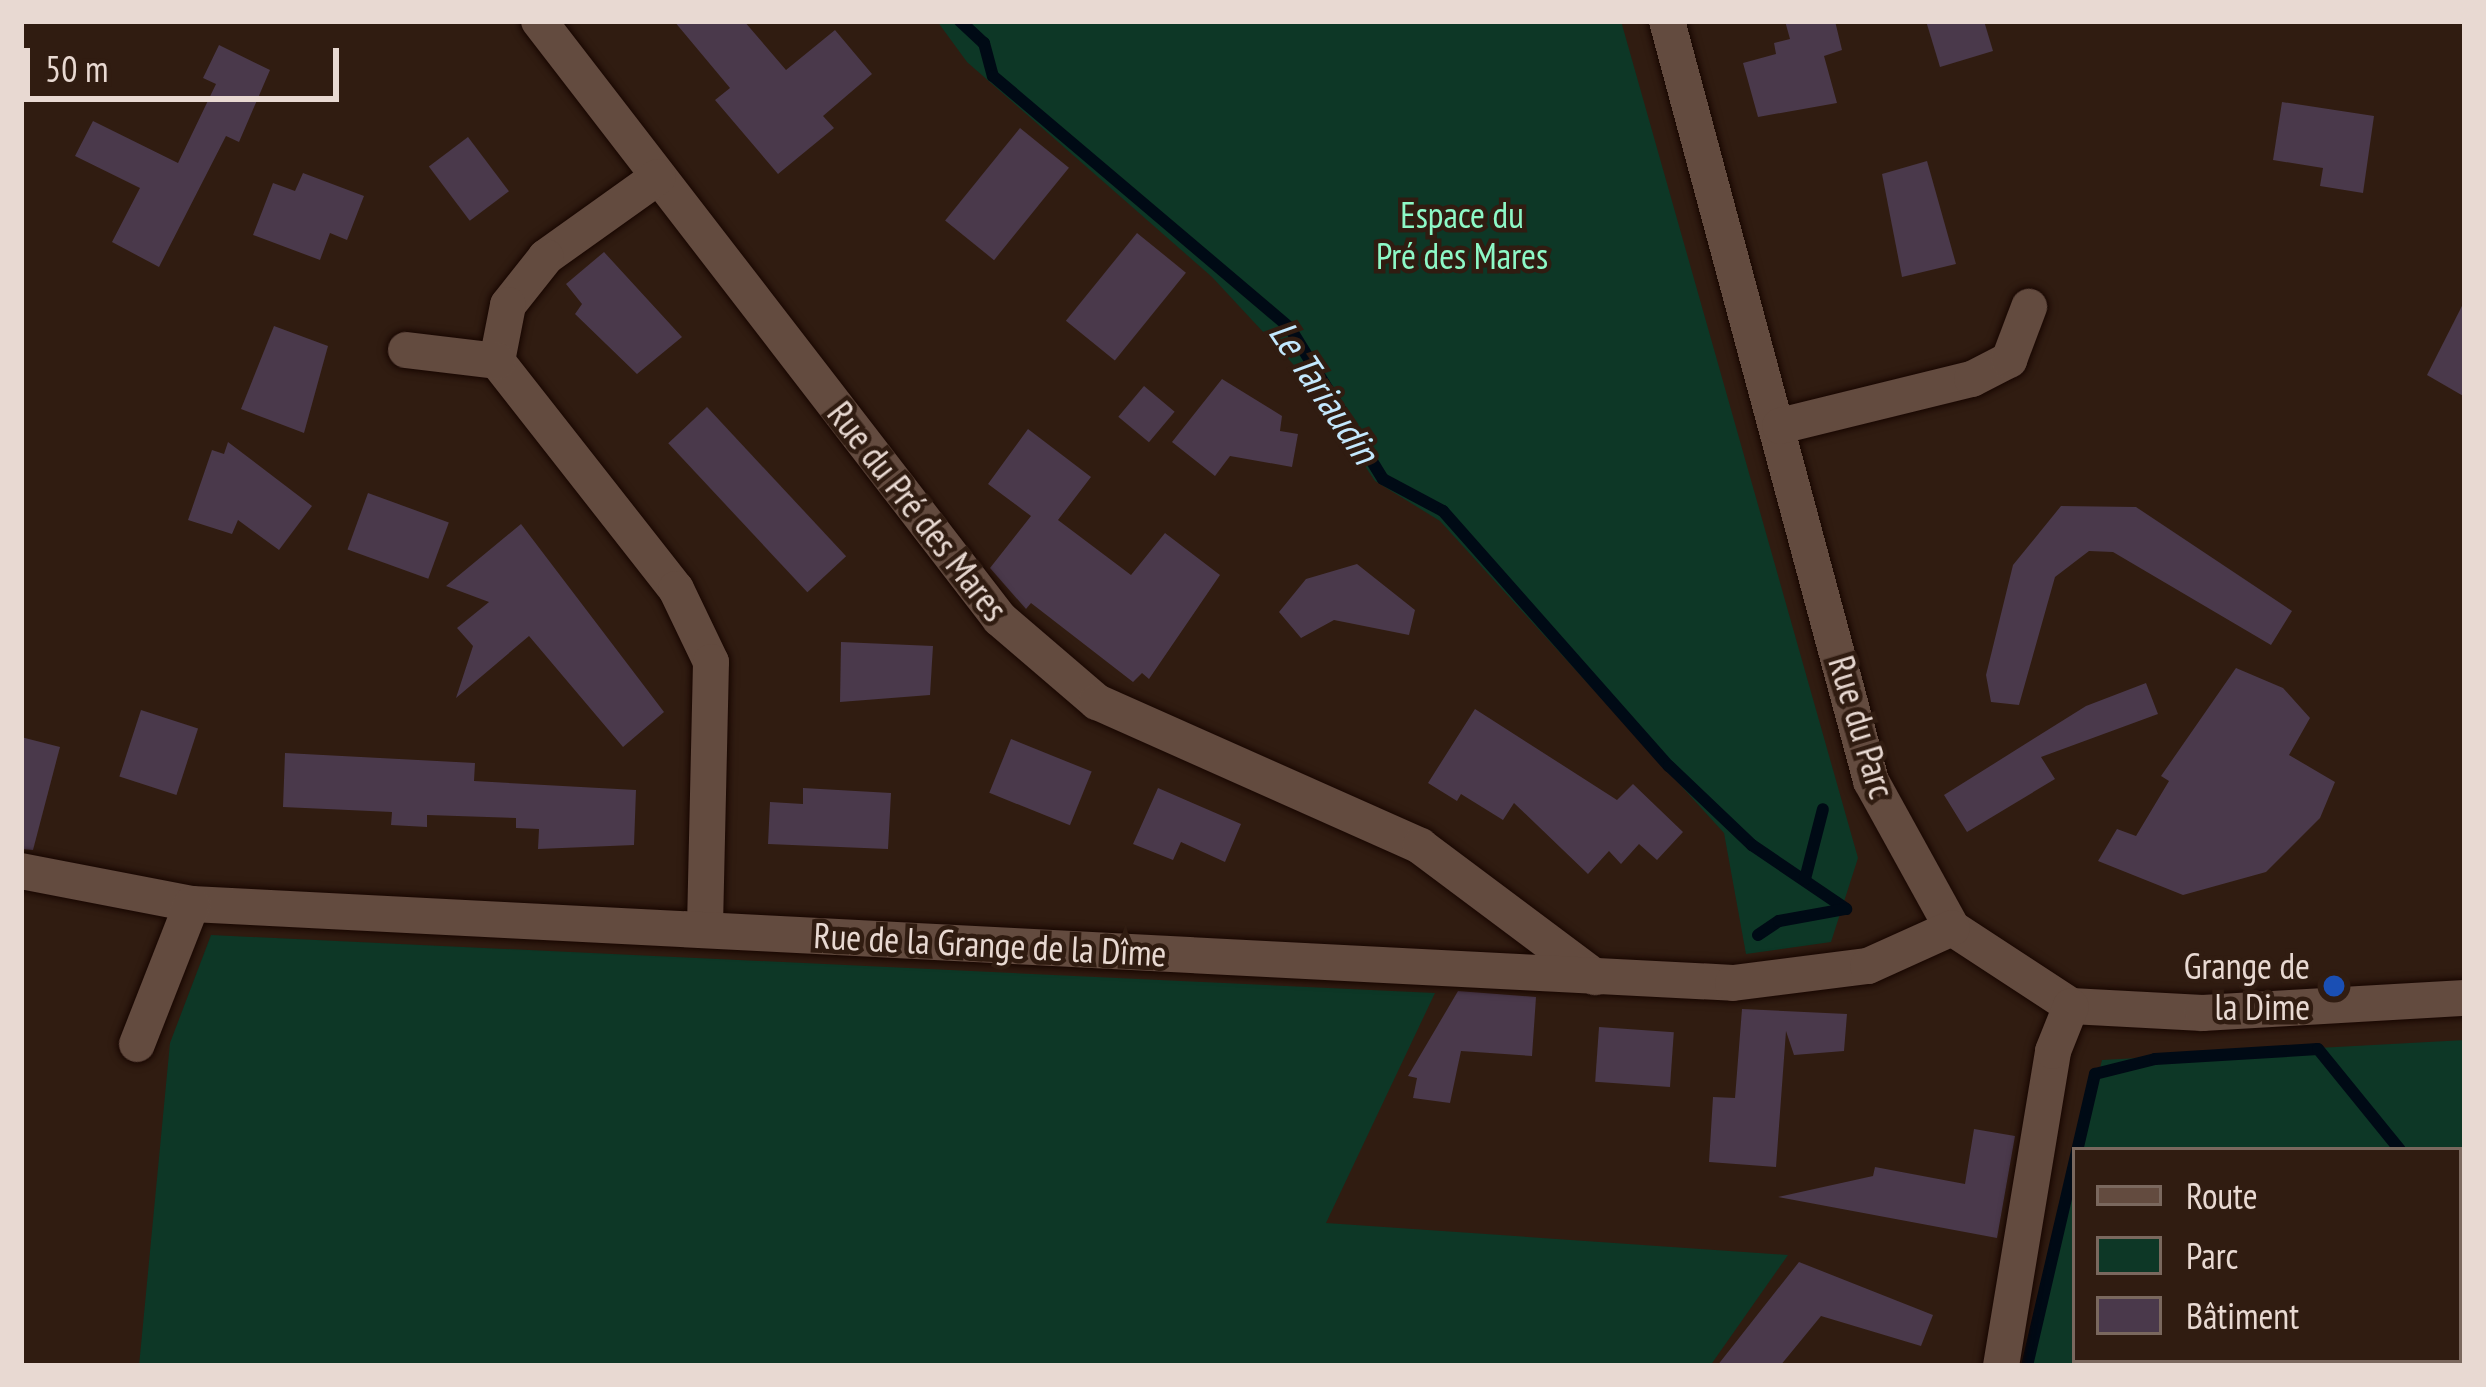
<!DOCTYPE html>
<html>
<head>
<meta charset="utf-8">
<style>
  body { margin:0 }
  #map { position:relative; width:2486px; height:1387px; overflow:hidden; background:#301c11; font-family:"PT Sans Narrow",sans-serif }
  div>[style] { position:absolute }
  .green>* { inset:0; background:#0d3726 }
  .stream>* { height:12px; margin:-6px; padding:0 6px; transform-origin:6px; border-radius:6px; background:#000a15 }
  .building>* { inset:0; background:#4a394b; transform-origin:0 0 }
  .roads { filter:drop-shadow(0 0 3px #170600) drop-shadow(0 0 3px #170600) }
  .minor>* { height:36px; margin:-18px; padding:0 18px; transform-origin:18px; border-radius:18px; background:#634b3f }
  .dots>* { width:33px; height:33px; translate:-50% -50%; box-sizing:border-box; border:6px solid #301c11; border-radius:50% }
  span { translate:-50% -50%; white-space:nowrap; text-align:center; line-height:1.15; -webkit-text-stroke:9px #301c11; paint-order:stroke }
  .park-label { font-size:36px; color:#8df9c7 }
  .street-label { font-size:36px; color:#e8d9d2 }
  .poi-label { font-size:36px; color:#e8d9d2 }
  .right { translate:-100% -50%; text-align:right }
  .water-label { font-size:39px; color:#c3e8fe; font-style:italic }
  .frame { position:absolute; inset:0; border:24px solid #e8d9d2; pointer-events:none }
  .legend { position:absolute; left:2072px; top:1147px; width:390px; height:216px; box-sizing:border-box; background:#301c11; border:3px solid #7a685e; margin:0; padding:15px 21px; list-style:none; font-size:36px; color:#e8d9d2 }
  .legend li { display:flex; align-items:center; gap:24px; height:60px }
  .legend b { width:60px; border:3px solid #7a685e }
  .scale { position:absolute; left:24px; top:48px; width:315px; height:54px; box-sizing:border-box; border:6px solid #e8d9d2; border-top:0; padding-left:15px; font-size:36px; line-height:42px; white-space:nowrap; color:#e8d9d2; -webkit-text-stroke:9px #301c11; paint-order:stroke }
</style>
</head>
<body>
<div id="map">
  <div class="green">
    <i style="clip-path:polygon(937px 21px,1621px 21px,1858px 858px,1831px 942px,1746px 954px,1724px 833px,1440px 521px,1375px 481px,1305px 377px,1212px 277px,967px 62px)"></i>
    <i style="clip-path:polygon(211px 935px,1435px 993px,1326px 1223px,1788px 1255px,1710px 1366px,139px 1366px,170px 1043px)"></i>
    <i style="clip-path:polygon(2465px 1040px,2465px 1366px,2029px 1366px,2075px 1170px,2075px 1360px,2459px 1360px,2459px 1150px,2080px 1150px,2102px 1060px)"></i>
  </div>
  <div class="stream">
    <i style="left:960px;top:21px;width:33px;rotate:43deg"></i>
    <i style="left:984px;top:43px;width:34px;rotate:75deg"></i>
    <i style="left:993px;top:76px;width:390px;rotate:40.3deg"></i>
    <i style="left:1290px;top:328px;width:177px;rotate:58.4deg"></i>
    <i style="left:1383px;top:479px;width:68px;rotate:28.1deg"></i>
    <i style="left:1443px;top:511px;width:341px;rotate:48.5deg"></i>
    <i style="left:1669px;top:766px;width:115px;rotate:43.6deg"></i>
    <i style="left:1752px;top:845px;width:114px;rotate:34.2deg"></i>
    <i style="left:1805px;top:879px;width:72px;rotate:-75.6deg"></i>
    <i style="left:1758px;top:935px;width:25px;rotate:-34deg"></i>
    <i style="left:1779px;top:921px;width:68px;rotate:-10.2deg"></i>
    <i style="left:2459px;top:1248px;width:13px;rotate:63deg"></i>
    <i style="left:2027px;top:1366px;width:300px;rotate:-76.9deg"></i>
    <i style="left:2095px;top:1074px;width:62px;rotate:-14deg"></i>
    <i style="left:2155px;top:1059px;width:163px;rotate:-3.5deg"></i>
    <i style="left:2318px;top:1049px;width:130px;rotate:50.9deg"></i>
  </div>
  <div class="building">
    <i style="clip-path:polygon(674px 21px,744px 21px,786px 70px,835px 30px,872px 74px,823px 116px,834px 128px,778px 174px,715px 100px,730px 88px)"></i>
    <i style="clip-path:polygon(1785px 21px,1835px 21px,1842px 50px,1824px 56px,1837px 103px,1758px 117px,1743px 63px,1776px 54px,1774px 43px,1790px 39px)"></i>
    <i style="clip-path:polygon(1926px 21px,1984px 21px,1993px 51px,1940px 67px)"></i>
    <i style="clip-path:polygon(219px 45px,270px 70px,239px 142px,226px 136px,159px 267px,112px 242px,140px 188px,75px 156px,93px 121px,178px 163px,216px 84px,203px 78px)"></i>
    <i style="clip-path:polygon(2282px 102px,2374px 116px,2363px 193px,2320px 186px,2323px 168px,2273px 160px)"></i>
    <i style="left:1020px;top:128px;width:63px;height:119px;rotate:39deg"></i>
    <i style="left:468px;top:137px;width:68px;height:49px;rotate:53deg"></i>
    <i style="clip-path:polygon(1927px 161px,1956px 264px,1902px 277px,1882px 174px)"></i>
    <i style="clip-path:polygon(303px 173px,364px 196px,347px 240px,330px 233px,320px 260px,253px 235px,273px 183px,295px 191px)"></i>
    <i style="left:1137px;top:233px;width:63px;height:113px;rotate:39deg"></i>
    <i style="clip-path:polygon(604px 252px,682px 337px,637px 374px,575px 314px,582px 304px,566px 284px)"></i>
    <i style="clip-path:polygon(2465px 300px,2465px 397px,2427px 375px)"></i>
    <i style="clip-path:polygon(274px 326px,328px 346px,304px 433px,241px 409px)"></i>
    <i style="clip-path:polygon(1222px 379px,1282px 416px,1280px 431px,1298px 434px,1292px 467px,1230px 456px,1215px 476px,1172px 442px)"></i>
    <i style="left:1144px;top:386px;width:40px;height:40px;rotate:40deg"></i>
    <i style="left:707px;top:407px;width:204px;height:53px;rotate:47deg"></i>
    <i style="clip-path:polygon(1028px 429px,1091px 477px,1058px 520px,1131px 575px,1165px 533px,1220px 575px,1149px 679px,1142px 673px,1133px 682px,1031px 603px,1026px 609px,990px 568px,1031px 516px,988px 484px)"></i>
    <i style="clip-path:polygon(228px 442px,312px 506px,279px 550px,238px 520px,232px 534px,188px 520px,212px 450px,224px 454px)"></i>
    <i style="left:368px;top:493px;width:86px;height:60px;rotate:20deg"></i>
    <i style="clip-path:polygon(2061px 506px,2136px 507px,2292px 611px,2271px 645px,2113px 552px,2089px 551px,2055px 577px,2019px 705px,1991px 702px,1986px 675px,2013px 565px)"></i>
    <i style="clip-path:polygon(521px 524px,664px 712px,623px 747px,529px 636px,456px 698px,473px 646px,457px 628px,489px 602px,446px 586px)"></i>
    <i style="clip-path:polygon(1357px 564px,1415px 610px,1409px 635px,1334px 620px,1301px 638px,1279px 612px,1306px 579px)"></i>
    <i style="clip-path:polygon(841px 642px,933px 646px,930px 695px,840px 702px)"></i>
    <i style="clip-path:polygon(2236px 668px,2283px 688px,2310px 718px,2289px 755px,2335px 782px,2320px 818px,2266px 872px,2183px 895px,2098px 861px,2117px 829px,2136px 836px,2169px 781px,2161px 776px)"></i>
    <i style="clip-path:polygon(2146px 683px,2158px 714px,2041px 757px,2055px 779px,1967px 832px,1944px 795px,2086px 706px)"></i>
    <i style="clip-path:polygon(1475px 709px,1617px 800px,1633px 784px,1683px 832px,1657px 860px,1639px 844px,1621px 864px,1609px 851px,1588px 874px,1514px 803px,1503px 820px,1461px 794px,1457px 801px,1428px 783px)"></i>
    <i style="left:141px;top:710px;width:60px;height:70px;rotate:18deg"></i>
    <i style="clip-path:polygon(21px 737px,60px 747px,33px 850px,21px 849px)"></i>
    <i style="left:1011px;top:739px;width:87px;height:58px;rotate:22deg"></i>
    <i style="clip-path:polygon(285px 753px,475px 763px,474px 781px,636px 790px,634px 845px,538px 849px,539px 829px,516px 828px,516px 818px,427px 815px,427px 827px,391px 825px,392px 812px,283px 807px)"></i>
    <i style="clip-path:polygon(803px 788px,891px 793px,888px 849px,768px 844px,770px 802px,803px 804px)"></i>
    <i style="clip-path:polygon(1158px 788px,1241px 824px,1225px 862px,1181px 842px,1173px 860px,1133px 844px)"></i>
    <i style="clip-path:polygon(1458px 991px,1536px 997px,1532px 1056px,1461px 1051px,1450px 1103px,1413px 1098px,1417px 1078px,1408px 1076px)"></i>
    <i style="clip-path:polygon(1742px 1009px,1847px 1014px,1844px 1051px,1794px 1055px,1786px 1031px,1776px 1167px,1709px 1162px,1713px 1097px,1735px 1098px)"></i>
    <i style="left:1599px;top:1027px;width:75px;height:55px;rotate:4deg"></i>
    <i style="clip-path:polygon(1974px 1129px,2015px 1136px,1997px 1238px,1778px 1197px,1873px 1176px,1875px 1167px,1965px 1184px)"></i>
    <i style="clip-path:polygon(1799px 1262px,1933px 1315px,1921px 1346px,1821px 1316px,1780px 1366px,1717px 1366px)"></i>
  </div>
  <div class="roads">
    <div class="minor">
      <i style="left:539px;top:21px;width:755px;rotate:52.37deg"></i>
      <i style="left:1000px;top:619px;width:128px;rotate:40.6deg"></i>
      <i style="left:1097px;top:702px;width:354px;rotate:24deg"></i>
      <i style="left:1420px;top:846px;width:219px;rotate:36.8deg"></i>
      <i style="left:1667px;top:21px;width:787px;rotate:74.97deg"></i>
      <i style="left:1871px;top:781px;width:168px;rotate:61.1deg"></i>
      <i style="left:1952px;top:928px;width:142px;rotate:33.2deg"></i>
      <i style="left:658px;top:177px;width:138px;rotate:144.5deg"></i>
      <i style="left:546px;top:257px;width:61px;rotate:128.4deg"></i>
      <i style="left:508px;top:305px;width:57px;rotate:101.1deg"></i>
      <i style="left:497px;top:361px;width:290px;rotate:51.9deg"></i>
      <i style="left:676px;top:589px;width:81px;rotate:64.4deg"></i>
      <i style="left:711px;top:662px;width:267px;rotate:91.3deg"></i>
      <i style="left:406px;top:350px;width:92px;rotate:6.9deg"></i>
      <i style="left:1780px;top:426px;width:198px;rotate:-13.8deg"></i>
      <i style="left:1972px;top:379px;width:42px;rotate:-27.2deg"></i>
      <i style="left:2009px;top:360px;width:57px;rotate:-69.3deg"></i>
      <i style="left:21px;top:871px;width:174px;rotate:10.9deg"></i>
      <i style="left:192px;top:904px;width:1543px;rotate:2.93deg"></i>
      <i style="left:1733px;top:983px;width:136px;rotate:-7.2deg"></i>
      <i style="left:1868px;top:966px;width:92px;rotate:-24.3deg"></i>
      <i style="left:2071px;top:1006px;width:132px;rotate:3deg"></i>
      <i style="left:2203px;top:1013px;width:262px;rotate:-3.3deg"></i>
      <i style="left:137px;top:1044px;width:150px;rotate:-68.6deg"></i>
      <i style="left:2001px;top:1366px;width:319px;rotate:-80.6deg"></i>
      <i style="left:2053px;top:1051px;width:48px;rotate:-68.2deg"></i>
    </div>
  </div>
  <div class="dots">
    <i style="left:2334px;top:986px;background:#1a4fb4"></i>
  </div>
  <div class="park-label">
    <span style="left:1462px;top:235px">Espace du<br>Pré des Mares</span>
  </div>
  <div class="street-label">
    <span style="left:918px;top:511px;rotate:52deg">Rue du Pré des Mares</span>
    <span style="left:1862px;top:727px;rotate:73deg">Rue du Parc</span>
    <span style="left:990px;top:944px;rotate:3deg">Rue de la Grange de la Dîme</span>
  </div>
  <div class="poi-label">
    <span class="right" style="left:2310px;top:986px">Grange de<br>la Dime</span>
  </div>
  <div class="water-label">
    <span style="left:1324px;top:392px;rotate:56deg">Le Tariaudin</span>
  </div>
  <div class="frame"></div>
  <ul class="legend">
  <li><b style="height:15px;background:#634b3f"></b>Route</li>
  <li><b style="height:33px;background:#0d3726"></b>Parc</li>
  <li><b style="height:33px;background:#4a394b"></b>Bâtiment</li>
  </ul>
  <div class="scale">50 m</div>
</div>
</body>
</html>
